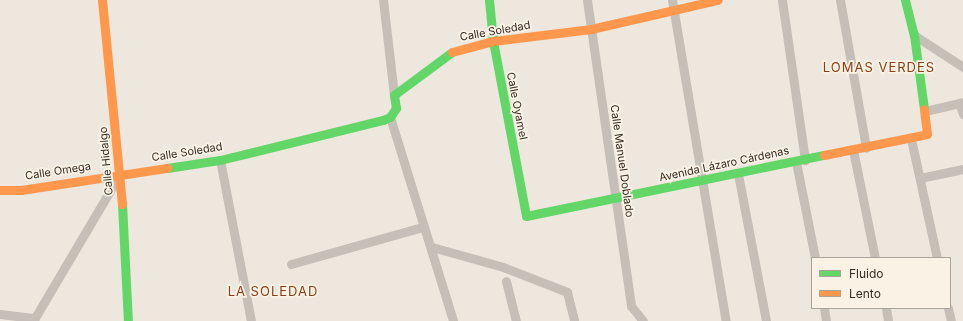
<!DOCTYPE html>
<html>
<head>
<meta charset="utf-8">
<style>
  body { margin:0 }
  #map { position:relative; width:963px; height:321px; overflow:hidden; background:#ede7dd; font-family:Inter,sans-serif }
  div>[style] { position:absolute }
  .street>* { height:9px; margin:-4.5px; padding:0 4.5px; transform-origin:4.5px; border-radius:4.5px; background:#c6bfb7 }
  .fast>* { height:9px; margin:-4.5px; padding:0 4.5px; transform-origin:4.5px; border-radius:4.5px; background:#63d668 }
  .slow>* { height:9px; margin:-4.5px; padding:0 4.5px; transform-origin:4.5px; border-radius:4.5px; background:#ff974d }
  span { translate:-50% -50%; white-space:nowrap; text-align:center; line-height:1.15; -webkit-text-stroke:3.5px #faf2e4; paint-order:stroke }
  .street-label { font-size:11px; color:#362c25 }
  .quarter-label { font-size:13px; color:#8b3e18; letter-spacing:1px }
  .legend { position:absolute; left:811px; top:257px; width:140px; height:52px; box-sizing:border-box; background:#faf2e4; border:1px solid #aca398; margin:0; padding:5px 7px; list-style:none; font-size:12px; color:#362c25 }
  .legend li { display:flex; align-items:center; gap:8px; height:20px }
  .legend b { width:20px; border:1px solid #aca398 }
</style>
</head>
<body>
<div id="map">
  <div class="street">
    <i style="left:383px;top:0;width:96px;rotate:83.4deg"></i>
    <i style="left:587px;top:0;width:309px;rotate:81.8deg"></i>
    <i style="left:631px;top:306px;width:19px;rotate:51deg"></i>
    <i style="left:672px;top:0;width:326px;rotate:80.5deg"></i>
    <i style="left:782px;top:0;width:162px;rotate:81.8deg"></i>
    <i style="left:840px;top:0;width:150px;rotate:80deg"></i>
    <i style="left:914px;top:35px;width:59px;rotate:33.1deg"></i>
    <i style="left:959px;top:103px;width:12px;rotate:70deg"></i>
    <i style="left:925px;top:111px;width:39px;rotate:-13deg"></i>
    <i style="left:390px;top:117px;width:214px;rotate:72.8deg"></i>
    <i style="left:911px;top:139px;width:122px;rotate:77.7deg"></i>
    <i style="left:853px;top:150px;width:110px;rotate:78.5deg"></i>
    <i style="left:220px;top:160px;width:164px;rotate:79.1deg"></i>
    <i style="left:796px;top:162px;width:98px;rotate:78.8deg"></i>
    <i style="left:738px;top:174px;width:150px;rotate:79.2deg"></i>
    <i style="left:920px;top:178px;width:44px;rotate:-11.8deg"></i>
    <i style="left:432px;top:247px;width:74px;rotate:15.7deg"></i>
    <i style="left:503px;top:267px;width:69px;rotate:21.3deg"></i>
    <i style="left:567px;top:292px;width:30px;rotate:76deg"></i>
    <i style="left:291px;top:264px;width:137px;rotate:-15.7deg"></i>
    <i style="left:506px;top:281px;width:41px;rotate:76deg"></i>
    <i style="left:824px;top:308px;width:13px;rotate:81deg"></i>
    <i style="left:886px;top:308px;width:13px;rotate:81deg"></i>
    <i style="left:948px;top:308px;width:13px;rotate:77deg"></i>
    <i style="left:0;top:314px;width:35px;rotate:7deg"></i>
    <i style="left:33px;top:321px;width:171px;rotate:-59.4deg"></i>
  </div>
  <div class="fast">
    <i style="left:489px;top:0;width:41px;rotate:84.4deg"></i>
    <i style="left:493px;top:41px;width:178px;rotate:79.3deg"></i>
    <i style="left:526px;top:216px;width:304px;rotate:-11.6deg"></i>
    <i style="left:905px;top:0;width:36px;rotate:76deg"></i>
    <i style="left:914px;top:35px;width:75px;rotate:82.3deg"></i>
    <i style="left:167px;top:168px;width:54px;rotate:-8.6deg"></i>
    <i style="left:220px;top:160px;width:168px;rotate:-13.8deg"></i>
    <i style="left:383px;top:120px;width:8px;rotate:-23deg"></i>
    <i style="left:390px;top:117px;width:11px;rotate:-56deg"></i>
    <i style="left:396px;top:108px;width:13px;rotate:-99deg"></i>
    <i style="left:394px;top:95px;width:72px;rotate:-36.6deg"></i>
    <i style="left:122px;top:204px;width:117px;rotate:87.1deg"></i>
  </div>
  <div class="slow">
    <i style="left:102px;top:0;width:205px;rotate:84.4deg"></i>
    <i style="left:452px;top:52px;width:42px;rotate:-15deg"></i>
    <i style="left:493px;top:41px;width:99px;rotate:-7deg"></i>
    <i style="left:591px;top:29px;width:130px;rotate:-12.9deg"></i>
    <i style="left:824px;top:155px;width:105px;rotate:-11.5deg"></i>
    <i style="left:927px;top:134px;width:25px;rotate:-97deg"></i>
    <i style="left:0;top:190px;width:21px"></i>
    <i style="left:21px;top:190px;width:148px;rotate:-8.6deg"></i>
  </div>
  <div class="street-label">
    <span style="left:495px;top:31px;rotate:-10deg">Calle Soledad</span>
    <span style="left:517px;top:106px;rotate:79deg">Calle Oyamel</span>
    <span style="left:187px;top:152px;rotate:-9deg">Calle Soledad</span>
    <span style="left:106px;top:161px;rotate:-95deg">Calle Hidalgo</span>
    <span style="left:622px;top:161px;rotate:82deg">Calle Manuel Doblado</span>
    <span style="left:724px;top:164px;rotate:-12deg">Avenida Lázaro Cárdenas</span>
    <span style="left:58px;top:171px;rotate:-9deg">Calle Omega</span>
  </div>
  <div class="quarter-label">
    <span style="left:879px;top:67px">LOMAS VERDES</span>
    <span style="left:273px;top:291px">LA SOLEDAD</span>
  </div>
  <ul class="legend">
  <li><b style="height:5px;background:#63d668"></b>Fluido</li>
  <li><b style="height:5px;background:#ff974d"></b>Lento</li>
  </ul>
</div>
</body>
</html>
